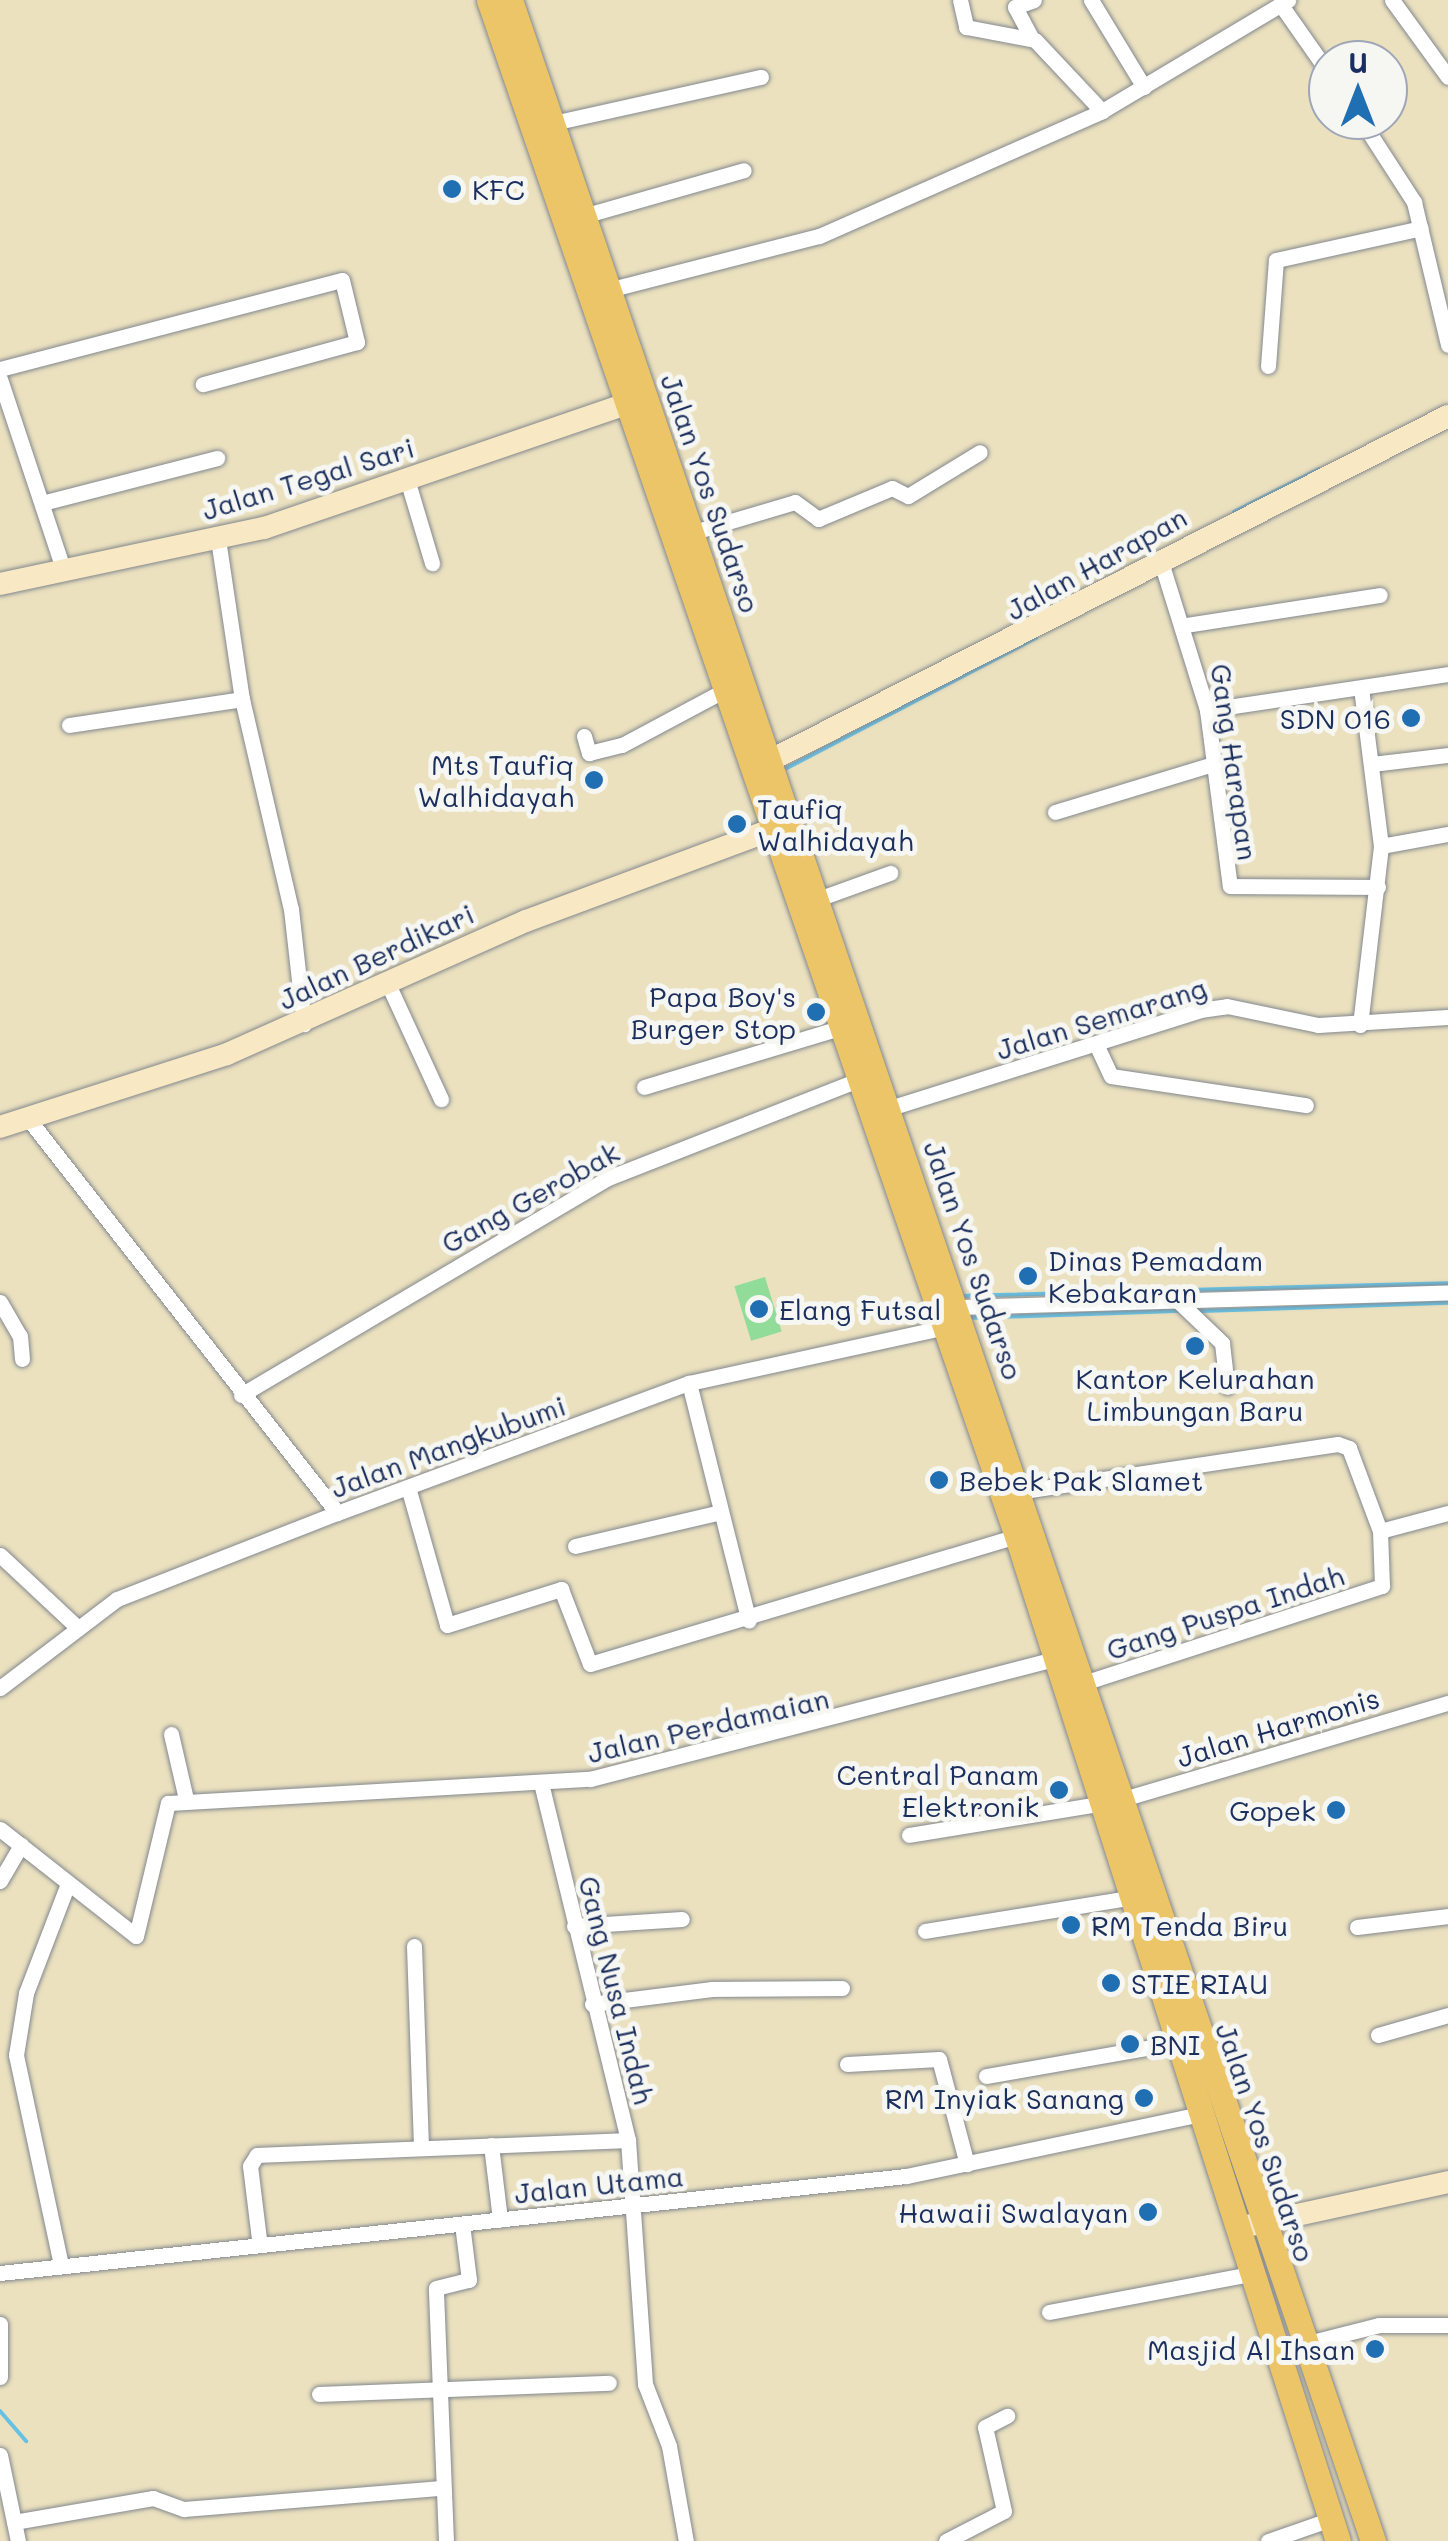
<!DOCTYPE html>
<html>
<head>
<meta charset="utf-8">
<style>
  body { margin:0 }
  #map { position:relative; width:1448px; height:2541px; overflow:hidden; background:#ebe1bf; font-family:Mali,sans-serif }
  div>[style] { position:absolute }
  .green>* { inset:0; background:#91dc99; transform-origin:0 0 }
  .stream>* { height:4px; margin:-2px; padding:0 2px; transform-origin:2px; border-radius:2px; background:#66c1e4 }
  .roads { filter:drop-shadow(0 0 2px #83888e) drop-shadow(0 0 2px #83888e) }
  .street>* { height:15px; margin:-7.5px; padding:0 7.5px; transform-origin:7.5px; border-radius:7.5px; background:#fff }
  .secondary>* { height:22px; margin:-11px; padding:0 11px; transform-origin:11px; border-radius:11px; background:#f8e8c3 }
  .primary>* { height:25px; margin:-12.5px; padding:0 12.5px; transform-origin:12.5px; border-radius:12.5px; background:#edc569 }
  .dots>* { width:28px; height:28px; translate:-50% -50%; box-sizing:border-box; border:5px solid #f6f6f2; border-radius:50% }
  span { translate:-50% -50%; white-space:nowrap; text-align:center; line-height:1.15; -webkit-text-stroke:10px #f6f6f2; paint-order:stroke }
  .poi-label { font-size:28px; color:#1b2f5e }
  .left { translate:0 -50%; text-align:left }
  .right { translate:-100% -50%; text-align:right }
  .street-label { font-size:28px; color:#1b2f5e }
  .north { position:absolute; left:1308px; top:40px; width:100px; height:100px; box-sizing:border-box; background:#f6f6f2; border:2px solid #9ea6b7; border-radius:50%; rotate:0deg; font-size:28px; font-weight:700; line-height:40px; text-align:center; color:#1b2f5e }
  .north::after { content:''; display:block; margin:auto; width:35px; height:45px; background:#1f6fb2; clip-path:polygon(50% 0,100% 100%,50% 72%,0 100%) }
</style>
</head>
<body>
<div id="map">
  <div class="green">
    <i style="left:765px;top:1277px;width:57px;height:32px;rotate:73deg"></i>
  </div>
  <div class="stream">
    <i style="left:1234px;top:512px;width:95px;rotate:-26.8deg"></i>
    <i style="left:787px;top:768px;width:281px;rotate:-27.6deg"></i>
    <i style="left:958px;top:1296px;width:490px;rotate:-1.5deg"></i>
    <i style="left:1201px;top:1311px;width:247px;rotate:-1.9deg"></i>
    <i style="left:967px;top:1318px;width:215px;rotate:-1.9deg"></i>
    <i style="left:0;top:2411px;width:40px;rotate:49deg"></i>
  </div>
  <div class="roads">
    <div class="street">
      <i style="left:960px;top:0;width:28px;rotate:77deg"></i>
      <i style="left:966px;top:27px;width:70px;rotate:10.7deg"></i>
      <i style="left:1035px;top:40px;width:98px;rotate:46.7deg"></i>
      <i style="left:1091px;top:0;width:102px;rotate:58.7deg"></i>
      <i style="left:1392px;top:0;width:95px;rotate:54deg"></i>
      <i style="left:1281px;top:5px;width:82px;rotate:55deg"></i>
      <i style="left:1031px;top:37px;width:34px;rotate:-118deg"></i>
      <i style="left:1015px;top:7px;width:20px;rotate:-20deg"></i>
      <i style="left:1361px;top:120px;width:98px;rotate:57.1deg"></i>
      <i style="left:1414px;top:202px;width:147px;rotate:76.6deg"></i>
      <i style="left:553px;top:123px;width:213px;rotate:-12.5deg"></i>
      <i style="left:583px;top:216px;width:167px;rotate:-15.9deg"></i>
      <i style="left:608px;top:290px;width:218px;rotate:-14.4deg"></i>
      <i style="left:819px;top:236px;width:309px;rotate:-23.8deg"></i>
      <i style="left:1102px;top:111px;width:217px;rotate:-30.8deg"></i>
      <i style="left:1268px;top:366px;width:106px;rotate:-85.7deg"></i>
      <i style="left:1276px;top:260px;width:148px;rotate:-12.4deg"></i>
      <i style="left:0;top:369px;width:353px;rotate:-14.6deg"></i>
      <i style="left:342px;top:280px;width:64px;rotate:76.4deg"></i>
      <i style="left:357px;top:342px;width:160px;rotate:164.7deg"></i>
      <i style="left:0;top:379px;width:202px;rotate:71.6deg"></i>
      <i style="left:407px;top:479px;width:88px;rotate:73.4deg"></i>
      <i style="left:42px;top:503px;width:181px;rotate:-14.4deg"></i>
      <i style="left:694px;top:532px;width:105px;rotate:-16.5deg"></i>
      <i style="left:795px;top:502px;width:29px;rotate:36deg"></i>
      <i style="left:818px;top:519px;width:80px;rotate:-22.7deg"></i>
      <i style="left:892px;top:488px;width:18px;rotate:27deg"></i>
      <i style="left:908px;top:496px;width:84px;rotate:-31.4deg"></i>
      <i style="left:218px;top:539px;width:162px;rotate:81.5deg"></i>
      <i style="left:242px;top:699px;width:216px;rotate:76.9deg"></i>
      <i style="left:291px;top:909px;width:116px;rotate:83.6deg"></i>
      <i style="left:1161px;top:562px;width:155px;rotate:72.7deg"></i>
      <i style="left:1207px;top:710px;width:177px;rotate:82.6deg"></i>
      <i style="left:1230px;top:886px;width:148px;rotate:0.4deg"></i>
      <i style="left:1186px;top:625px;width:196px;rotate:-8.8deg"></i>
      <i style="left:1207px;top:710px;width:244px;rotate:-8.5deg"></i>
      <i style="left:69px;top:725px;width:175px;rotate:-8.5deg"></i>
      <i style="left:584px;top:736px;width:18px;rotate:74deg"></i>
      <i style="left:589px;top:753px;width:34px;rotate:-14deg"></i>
      <i style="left:622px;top:745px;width:119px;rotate:-28.1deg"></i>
      <i style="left:1372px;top:764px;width:77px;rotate:-6.8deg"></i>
      <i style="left:1055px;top:812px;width:165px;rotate:-16.9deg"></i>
      <i style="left:1381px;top:846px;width:68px;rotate:-10.2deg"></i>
      <i style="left:818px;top:899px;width:77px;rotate:-19.9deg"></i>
      <i style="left:388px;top:984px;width:127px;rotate:65.3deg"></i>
      <i style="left:1360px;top:1025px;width:180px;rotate:-83.3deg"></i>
      <i style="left:1381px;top:846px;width:159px;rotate:-97.2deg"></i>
      <i style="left:1096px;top:1044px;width:35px;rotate:65deg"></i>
      <i style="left:1111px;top:1076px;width:197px;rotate:8.5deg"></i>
      <i style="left:644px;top:1087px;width:208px;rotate:-16.8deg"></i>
      <i style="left:890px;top:1108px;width:325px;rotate:-17.5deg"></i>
      <i style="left:1200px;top:1010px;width:27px;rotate:-8deg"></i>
      <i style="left:1227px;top:1006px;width:93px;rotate:11.8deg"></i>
      <i style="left:1318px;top:1025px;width:130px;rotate:-3.5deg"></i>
      <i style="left:30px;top:1121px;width:498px;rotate:51.9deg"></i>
      <i style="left:1176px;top:1299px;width:64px;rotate:43.7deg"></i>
      <i style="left:1222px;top:1343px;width:44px;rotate:83.5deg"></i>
      <i style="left:0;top:1302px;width:39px;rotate:60deg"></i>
      <i style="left:20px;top:1336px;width:23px;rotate:85deg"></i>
      <i style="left:957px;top:1307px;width:491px;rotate:-1.7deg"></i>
      <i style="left:689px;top:1383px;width:245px;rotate:75.9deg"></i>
      <i style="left:241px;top:1395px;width:426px;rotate:-30.6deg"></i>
      <i style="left:608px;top:1178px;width:272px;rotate:-21.4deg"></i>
      <i style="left:408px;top:1487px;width:143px;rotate:74.2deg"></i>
      <i style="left:447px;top:1625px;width:120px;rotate:-17.5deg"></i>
      <i style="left:561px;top:1589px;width:80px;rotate:68.9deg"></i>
      <i style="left:590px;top:1664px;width:446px;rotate:-16.7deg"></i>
      <i style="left:1023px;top:1491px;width:318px;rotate:-8.5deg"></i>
      <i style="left:1338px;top:1444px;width:12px;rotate:20deg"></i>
      <i style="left:1349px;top:1448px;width:89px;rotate:69.5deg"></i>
      <i style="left:1380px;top:1531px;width:55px;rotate:87.9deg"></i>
      <i style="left:1382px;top:1586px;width:310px;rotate:162deg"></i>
      <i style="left:1380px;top:1531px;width:70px;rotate:-14.8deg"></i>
      <i style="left:575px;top:1546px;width:146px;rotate:-13.1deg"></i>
      <i style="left:0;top:1555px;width:105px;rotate:43.1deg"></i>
      <i style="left:0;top:1688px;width:147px;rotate:-37.3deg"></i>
      <i style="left:117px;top:1599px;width:236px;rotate:-21.4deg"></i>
      <i style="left:337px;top:1513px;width:375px;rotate:-20.3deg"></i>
      <i style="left:689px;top:1383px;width:263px;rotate:-12.3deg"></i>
      <i style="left:171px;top:1734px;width:67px;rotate:77deg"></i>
      <i style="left:542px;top:1787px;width:363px;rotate:76.3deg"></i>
      <i style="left:628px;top:2140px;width:245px;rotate:86deg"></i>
      <i style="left:645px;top:2384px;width:66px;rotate:68.8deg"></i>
      <i style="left:669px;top:2446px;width:97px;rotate:79.9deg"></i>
      <i style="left:1123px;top:1799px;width:339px;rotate:-16.5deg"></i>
      <i style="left:0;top:1829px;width:173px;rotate:38.2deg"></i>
      <i style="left:136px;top:1936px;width:137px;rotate:-76.5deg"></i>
      <i style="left:168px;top:1803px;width:423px;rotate:-3.3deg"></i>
      <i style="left:590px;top:1779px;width:480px;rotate:-14.5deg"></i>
      <i style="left:909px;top:1835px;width:193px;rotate:-9.3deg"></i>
      <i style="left:0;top:1881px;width:42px;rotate:-59.7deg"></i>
      <i style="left:574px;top:1926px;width:108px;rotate:-3.7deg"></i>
      <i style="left:1357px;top:1927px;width:92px;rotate:-6.9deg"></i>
      <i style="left:925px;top:1931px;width:207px;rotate:-9.2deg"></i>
      <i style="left:414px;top:1946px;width:198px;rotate:88deg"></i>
      <i style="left:592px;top:2004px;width:121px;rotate:-7.1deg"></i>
      <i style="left:712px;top:1989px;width:130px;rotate:-0.4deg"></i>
      <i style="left:1378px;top:2035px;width:73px;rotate:-15.9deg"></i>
      <i style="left:847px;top:2064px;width:92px;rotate:-3.1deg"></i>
      <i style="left:939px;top:2059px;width:109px;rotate:75.1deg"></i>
      <i style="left:986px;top:2076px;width:192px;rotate:-9.9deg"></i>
      <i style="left:491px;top:2145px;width:75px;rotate:83.1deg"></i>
      <i style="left:259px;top:2239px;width:74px;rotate:-97deg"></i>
      <i style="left:250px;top:2166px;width:13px;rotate:-58deg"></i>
      <i style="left:257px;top:2155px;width:371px;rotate:-2.3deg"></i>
      <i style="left:61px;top:2265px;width:215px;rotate:-102.1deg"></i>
      <i style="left:16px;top:2055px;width:63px;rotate:-80.8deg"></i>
      <i style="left:26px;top:1993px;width:115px;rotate:-69deg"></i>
      <i style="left:0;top:2273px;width:911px;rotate:-6.11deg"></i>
      <i style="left:906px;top:2176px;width:299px;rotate:-11.9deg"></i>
      <i style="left:1049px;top:2312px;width:206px;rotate:-10.7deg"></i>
      <i style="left:0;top:2324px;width:53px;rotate:90deg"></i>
      <i style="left:1304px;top:2344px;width:77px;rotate:-14.2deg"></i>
      <i style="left:1379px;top:2325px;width:69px"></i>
      <i style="left:319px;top:2394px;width:290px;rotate:-2.2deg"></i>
      <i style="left:0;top:2455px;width:88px;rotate:78.2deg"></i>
      <i style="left:14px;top:2522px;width:141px;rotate:-9.8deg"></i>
      <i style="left:153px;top:2498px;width:33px;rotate:20deg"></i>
      <i style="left:184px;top:2509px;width:255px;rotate:-4.7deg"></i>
      <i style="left:446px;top:2541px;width:253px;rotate:-92.3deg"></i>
      <i style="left:436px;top:2288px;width:34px;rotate:-14deg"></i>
      <i style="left:469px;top:2280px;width:56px;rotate:-97.1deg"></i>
      <i style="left:946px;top:2541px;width:65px;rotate:-27.3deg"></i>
      <i style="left:1004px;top:2511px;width:86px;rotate:-102.7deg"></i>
      <i style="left:985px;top:2427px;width:25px;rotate:-27deg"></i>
      <i style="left:1268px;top:2541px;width:67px;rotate:-19.2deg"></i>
    </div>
    <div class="secondary">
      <i style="left:0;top:584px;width:270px;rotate:-12deg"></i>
      <i style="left:264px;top:528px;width:383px;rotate:-18.9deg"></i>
      <i style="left:771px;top:760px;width:759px;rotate:-26.94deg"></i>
      <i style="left:0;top:1127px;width:238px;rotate:-17.8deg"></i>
      <i style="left:227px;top:1054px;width:327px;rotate:-24deg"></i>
      <i style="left:526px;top:921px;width:265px;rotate:-20.4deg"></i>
      <i style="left:1247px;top:2226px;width:206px;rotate:-12.3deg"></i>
    </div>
    <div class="primary">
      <i style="left:489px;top:0;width:1624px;rotate:71.03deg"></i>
      <i style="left:1017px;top:1536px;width:1055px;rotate:72.29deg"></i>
      <i style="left:510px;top:0;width:2684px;rotate:71.24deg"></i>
    </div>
  </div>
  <div class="dots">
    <i style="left:452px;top:189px;background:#1f6fb2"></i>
    <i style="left:1411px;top:718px;background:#1f6fb2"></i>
    <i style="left:594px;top:780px;background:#1f6fb2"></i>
    <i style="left:737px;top:824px;background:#1f6fb2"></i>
    <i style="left:816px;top:1012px;background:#1f6fb2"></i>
    <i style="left:1028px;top:1276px;background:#1f6fb2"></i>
    <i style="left:759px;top:1309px;background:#1f6fb2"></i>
    <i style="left:1195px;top:1346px;background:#1f6fb2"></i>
    <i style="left:939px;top:1480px;background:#1f6fb2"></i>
    <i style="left:1059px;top:1790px;background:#1f6fb2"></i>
    <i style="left:1336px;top:1810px;background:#1f6fb2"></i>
    <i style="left:1071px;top:1925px;background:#1f6fb2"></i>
    <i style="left:1111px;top:1983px;background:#1f6fb2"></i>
    <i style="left:1130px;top:2044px;background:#1f6fb2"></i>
    <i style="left:1144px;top:2098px;background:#1f6fb2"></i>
    <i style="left:1148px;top:2212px;background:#1f6fb2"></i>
    <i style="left:1375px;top:2349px;background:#1f6fb2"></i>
  </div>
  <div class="poi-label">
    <span class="left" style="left:472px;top:189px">KFC</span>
    <span class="right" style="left:1391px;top:718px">SDN 016</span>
    <span class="right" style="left:574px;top:780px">Mts Taufiq<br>Walhidayah</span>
    <span class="left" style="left:757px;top:824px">Taufiq<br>Walhidayah</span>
    <span class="right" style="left:796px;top:1012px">Papa Boy's<br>Burger Stop</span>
    <span class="left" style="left:1048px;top:1276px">Dinas Pemadam<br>Kebakaran</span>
    <span class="left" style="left:779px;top:1309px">Elang Futsal</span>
    <span style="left:1195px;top:1394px">Kantor Kelurahan<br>Limbungan Baru</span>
    <span class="left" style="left:959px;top:1480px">Bebek Pak Slamet</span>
    <span class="right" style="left:1039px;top:1790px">Central Panam<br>Elektronik</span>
    <span class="right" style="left:1316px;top:1810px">Gopek</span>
    <span class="left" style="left:1091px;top:1925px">RM Tenda Biru</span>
    <span class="left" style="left:1131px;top:1983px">STIE RIAU</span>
    <span class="left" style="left:1150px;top:2044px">BNI</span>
    <span class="right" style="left:1124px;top:2098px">RM Inyiak Sanang</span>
    <span class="right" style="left:1128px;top:2212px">Hawaii Swalayan</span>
    <span class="right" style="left:1355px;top:2349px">Masjid Al Ihsan</span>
  </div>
  <div class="street-label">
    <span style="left:308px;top:478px;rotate:-17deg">Jalan Tegal Sari</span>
    <span style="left:711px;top:493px;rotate:71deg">Jalan Yos Sudarso</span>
    <span style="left:1096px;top:563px;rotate:-29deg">Jalan Harapan</span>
    <span style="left:1235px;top:762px;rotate:82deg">Gang Harapan</span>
    <span style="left:376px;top:956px;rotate:-25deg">Jalan Berdikari</span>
    <span style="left:1101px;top:1018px;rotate:-17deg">Jalan Semarang</span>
    <span style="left:530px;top:1197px;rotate:-29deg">Gang Gerobak</span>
    <span style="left:974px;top:1260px;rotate:71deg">Jalan Yos Sudarso</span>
    <span style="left:448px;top:1446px;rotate:-20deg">Jalan Mangkubumi</span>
    <span style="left:1225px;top:1612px;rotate:-18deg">Gang Puspa Indah</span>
    <span style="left:708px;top:1725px;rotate:-13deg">Jalan Perdamaian</span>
    <span style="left:1278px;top:1727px;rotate:-17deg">Jalan Harmonis</span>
    <span style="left:617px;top:1990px;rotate:76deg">Gang Nusa Indah</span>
    <span style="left:1266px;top:2142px;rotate:71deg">Jalan Yos Sudarso</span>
    <span style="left:599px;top:2184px;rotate:-6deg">Jalan Utama</span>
  </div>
  <div class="north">U</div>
</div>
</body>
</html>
